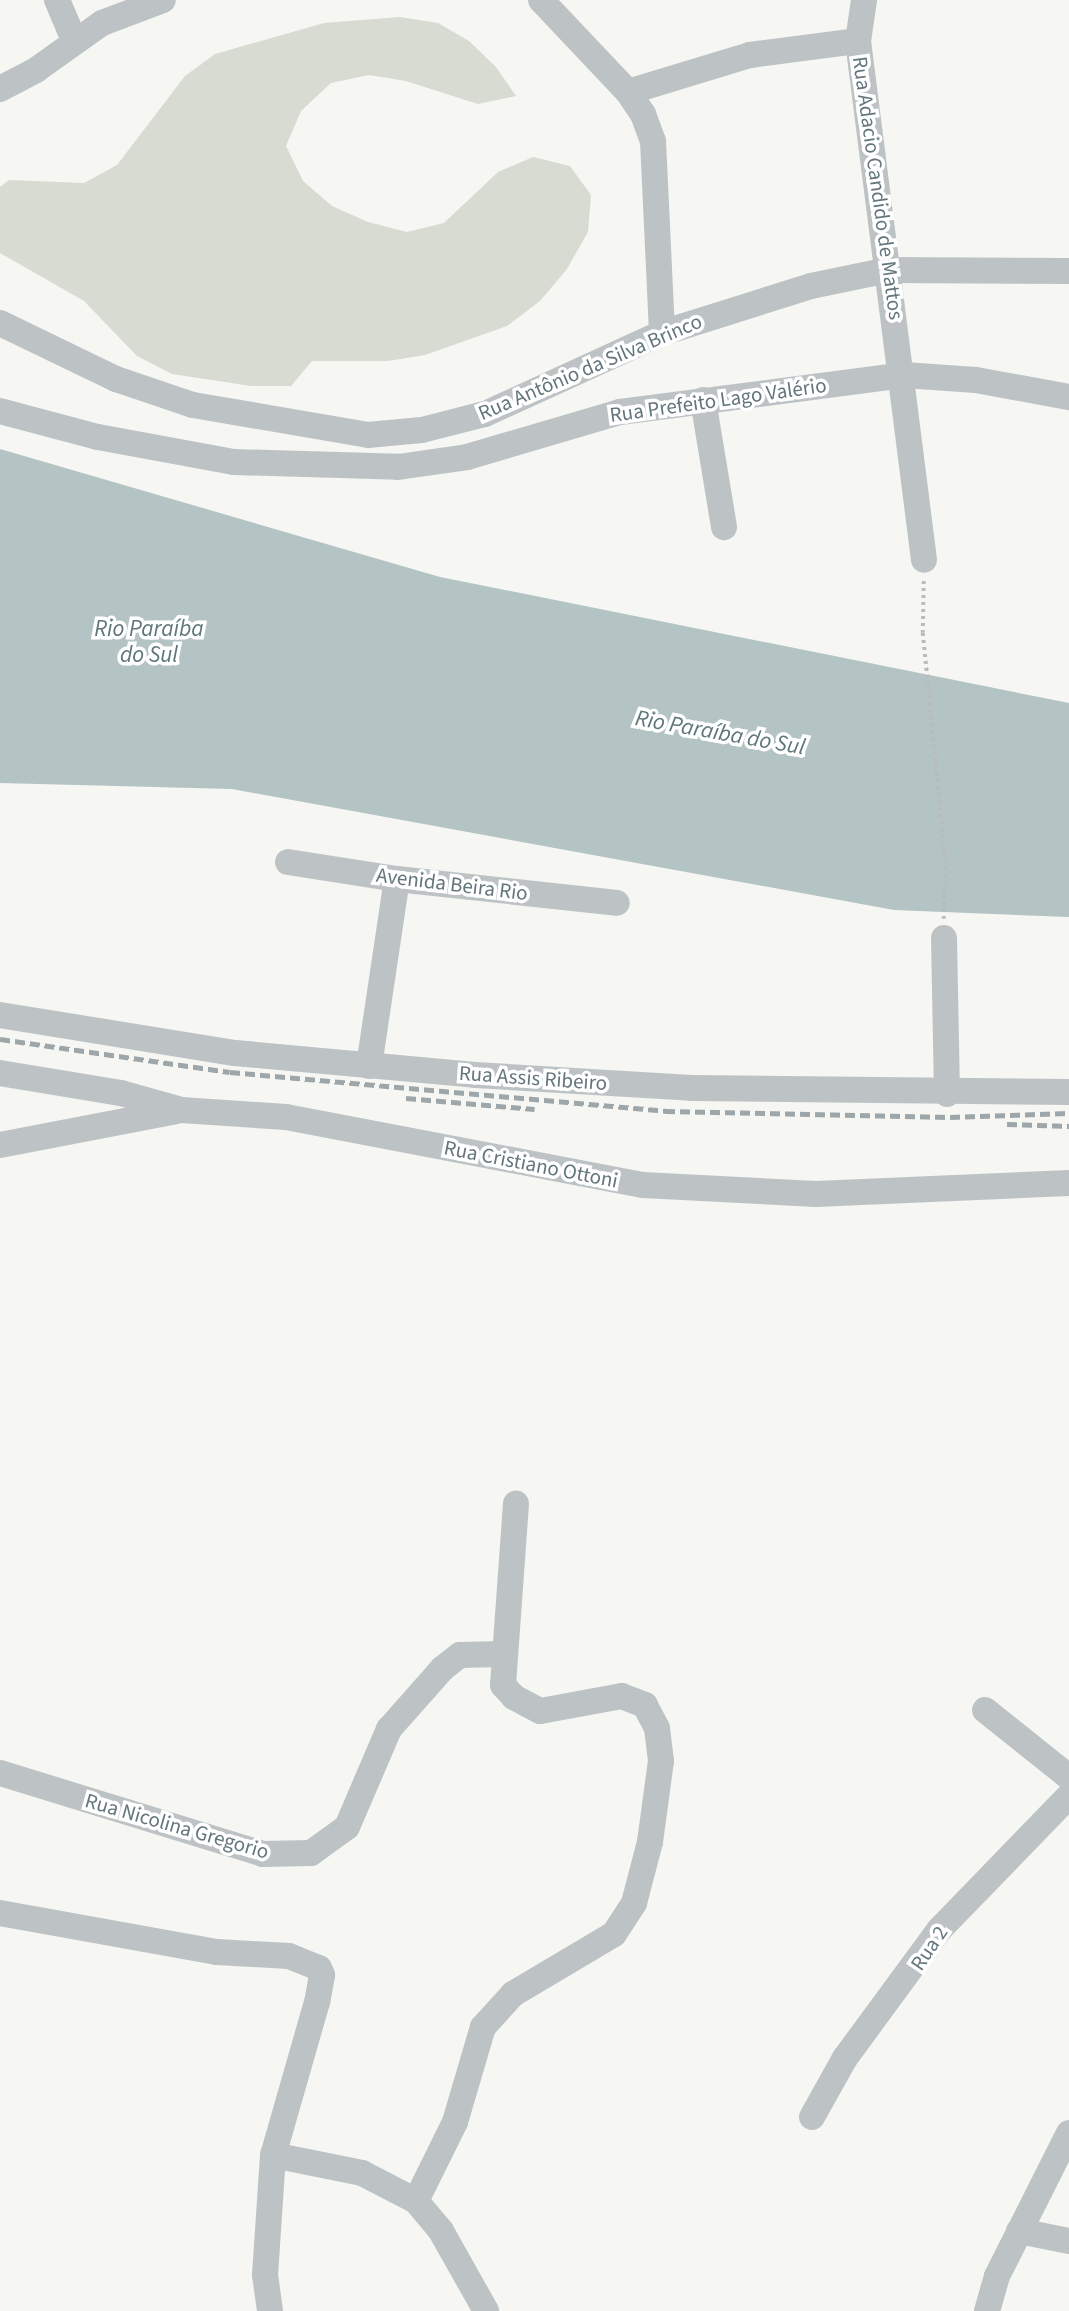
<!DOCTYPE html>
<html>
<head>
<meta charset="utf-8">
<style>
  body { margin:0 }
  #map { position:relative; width:1069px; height:2311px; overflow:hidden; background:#f6f6f3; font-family:"Source Sans 3",sans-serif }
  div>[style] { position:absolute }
  .green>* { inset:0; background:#d7dbd2 }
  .water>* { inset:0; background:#b4c3c4 }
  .path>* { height:3.5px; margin-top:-1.75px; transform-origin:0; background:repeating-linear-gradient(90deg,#b8bcbd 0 3.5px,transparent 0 7px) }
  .minor>* { height:26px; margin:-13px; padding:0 13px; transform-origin:13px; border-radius:13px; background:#bdc3c5 }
  .rail>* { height:5px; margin-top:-2.5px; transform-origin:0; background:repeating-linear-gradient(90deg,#9da6a9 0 10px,transparent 0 15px) }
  span { translate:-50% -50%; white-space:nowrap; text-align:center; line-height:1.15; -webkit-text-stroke:7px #fff; paint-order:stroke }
  .street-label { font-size:21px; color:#63767c }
  .water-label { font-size:23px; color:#5e7678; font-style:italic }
</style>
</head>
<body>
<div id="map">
  <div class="green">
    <i style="clip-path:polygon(400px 17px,438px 23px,469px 41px,496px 67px,516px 96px,478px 104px,406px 81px,369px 75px,331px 83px,301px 111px,286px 146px,303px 181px,332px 206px,368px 222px,407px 232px,444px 223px,498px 172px,533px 157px,570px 166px,591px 195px,588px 232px,567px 269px,540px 301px,507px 326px,425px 355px,388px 361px,312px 361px,291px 386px,251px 386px,172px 374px,137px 356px,84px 301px,0 253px,0 187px,9px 180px,84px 183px,117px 165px,185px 76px,215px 54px,324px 23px)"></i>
  </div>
  <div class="water">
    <i style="clip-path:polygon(0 449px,440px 577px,1069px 703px,1069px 917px,894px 910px,232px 789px,0 783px)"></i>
  </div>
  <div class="path">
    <i style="left:924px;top:581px;width:52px;rotate:91.1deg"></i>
    <i style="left:923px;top:633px;width:221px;rotate:84.3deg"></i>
    <i style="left:945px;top:853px;width:66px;rotate:90.9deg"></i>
  </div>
  <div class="minor">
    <i style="left:57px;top:0;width:43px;rotate:67deg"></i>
    <i style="left:541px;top:0;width:127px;rotate:46.6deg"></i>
    <i style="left:628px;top:92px;width:27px;rotate:56deg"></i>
    <i style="left:643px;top:114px;width:29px;rotate:70deg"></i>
    <i style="left:653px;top:141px;width:192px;rotate:87.3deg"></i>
    <i style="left:864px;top:0;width:41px;rotate:98.3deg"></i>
    <i style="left:858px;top:41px;width:523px;rotate:82.75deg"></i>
    <i style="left:0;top:89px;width:41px;rotate:-27.8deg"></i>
    <i style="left:36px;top:70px;width:81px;rotate:-35.5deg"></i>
    <i style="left:102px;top:23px;width:65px;rotate:-20.7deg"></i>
    <i style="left:628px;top:92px;width:127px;rotate:-16.9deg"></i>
    <i style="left:750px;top:55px;width:109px;rotate:-7.4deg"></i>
    <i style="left:0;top:323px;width:129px;rotate:25.8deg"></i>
    <i style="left:116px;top:379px;width:81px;rotate:18.7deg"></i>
    <i style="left:193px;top:405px;width:178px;rotate:9.7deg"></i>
    <i style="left:368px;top:435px;width:54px;rotate:-5.3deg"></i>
    <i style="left:422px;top:430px;width:65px;rotate:-14.3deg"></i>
    <i style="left:485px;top:414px;width:195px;rotate:-24.6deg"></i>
    <i style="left:662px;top:333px;width:156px;rotate:-17.5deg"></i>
    <i style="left:811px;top:286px;width:79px;rotate:-11.7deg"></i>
    <i style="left:888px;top:270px;width:181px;rotate:0.3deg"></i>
    <i style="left:703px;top:400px;width:129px;rotate:80.6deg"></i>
    <i style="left:0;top:411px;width:101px;rotate:14.9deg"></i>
    <i style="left:98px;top:437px;width:138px;rotate:10.4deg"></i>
    <i style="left:234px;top:462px;width:164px;rotate:1.7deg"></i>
    <i style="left:398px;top:467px;width:70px;rotate:-8.2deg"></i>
    <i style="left:467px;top:457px;width:159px;rotate:-16.4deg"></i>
    <i style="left:620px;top:412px;width:286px;rotate:-7.4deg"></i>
    <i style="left:904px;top:375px;width:72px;rotate:4deg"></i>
    <i style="left:976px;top:380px;width:95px;rotate:10.4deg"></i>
    <i style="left:288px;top:862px;width:110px;rotate:8.9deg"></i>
    <i style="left:397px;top:879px;width:221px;rotate:6.2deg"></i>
    <i style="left:944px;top:938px;width:156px;rotate:88.9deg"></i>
    <i style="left:0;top:1015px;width:238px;rotate:9.2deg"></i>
    <i style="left:235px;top:1053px;width:241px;rotate:5.2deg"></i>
    <i style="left:475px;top:1075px;width:217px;rotate:3.4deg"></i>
    <i style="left:692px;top:1088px;width:377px;rotate:0.6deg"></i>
    <i style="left:369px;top:1066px;width:189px;rotate:-81.5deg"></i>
    <i style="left:0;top:1073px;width:123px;rotate:9.4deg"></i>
    <i style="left:121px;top:1093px;width:62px;rotate:15.8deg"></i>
    <i style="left:181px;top:1110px;width:105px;rotate:3.8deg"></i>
    <i style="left:286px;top:1117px;width:363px;rotate:10.8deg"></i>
    <i style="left:643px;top:1185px;width:173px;rotate:3deg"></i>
    <i style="left:816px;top:1194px;width:253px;rotate:-2.5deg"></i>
    <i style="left:0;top:1145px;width:179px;rotate:-10.9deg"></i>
    <i style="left:985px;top:1710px;width:107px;rotate:38.6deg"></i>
    <i style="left:0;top:1773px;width:275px;rotate:17.1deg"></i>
    <i style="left:263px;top:1854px;width:48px;rotate:-1.2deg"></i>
    <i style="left:311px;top:1853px;width:44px;rotate:-35.8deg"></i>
    <i style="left:347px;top:1827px;width:107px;rotate:-66.8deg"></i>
    <i style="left:389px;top:1729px;width:80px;rotate:-48.5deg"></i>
    <i style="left:442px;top:1669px;width:23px;rotate:-38deg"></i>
    <i style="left:460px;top:1655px;width:43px;rotate:-1.3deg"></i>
    <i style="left:0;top:1913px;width:220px;rotate:10.2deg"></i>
    <i style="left:217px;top:1952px;width:72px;rotate:3.2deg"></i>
    <i style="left:289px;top:1956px;width:32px;rotate:22deg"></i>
    <i style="left:319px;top:1968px;width:8px;rotate:67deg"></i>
    <i style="left:322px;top:1975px;width:27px;rotate:100deg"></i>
    <i style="left:317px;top:2002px;width:159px;rotate:106deg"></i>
    <i style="left:273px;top:2155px;width:120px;rotate:93.8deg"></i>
    <i style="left:265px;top:2275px;width:36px;rotate:82deg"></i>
    <i style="left:812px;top:2117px;width:68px;rotate:-60.8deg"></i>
    <i style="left:845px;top:2058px;width:159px;rotate:-53.7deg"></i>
    <i style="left:939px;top:1930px;width:187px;rotate:-45.9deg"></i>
    <i style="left:273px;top:2155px;width:91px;rotate:11.4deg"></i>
    <i style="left:362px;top:2173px;width:61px;rotate:27.4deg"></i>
    <i style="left:416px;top:2201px;width:39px;rotate:50deg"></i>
    <i style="left:441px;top:2231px;width:92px;rotate:60.6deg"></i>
    <i style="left:416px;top:2201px;width:88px;rotate:-63.7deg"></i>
    <i style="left:455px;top:2122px;width:99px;rotate:-73.6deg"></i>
    <i style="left:483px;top:2027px;width:45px;rotate:-47.7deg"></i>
    <i style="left:513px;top:1994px;width:117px;rotate:-30.7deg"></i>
    <i style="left:614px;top:1934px;width:37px;rotate:-57deg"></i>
    <i style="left:634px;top:1903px;width:63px;rotate:-75.3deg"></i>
    <i style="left:650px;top:1842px;width:82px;rotate:-82.3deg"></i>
    <i style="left:661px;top:1761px;width:33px;rotate:-97deg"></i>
    <i style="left:657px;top:1728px;width:26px;rotate:-118deg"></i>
    <i style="left:645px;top:1705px;width:25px;rotate:-159deg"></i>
    <i style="left:622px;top:1696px;width:83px;rotate:169.6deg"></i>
    <i style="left:540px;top:1711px;width:30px;rotate:-152deg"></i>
    <i style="left:514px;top:1697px;width:16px;rotate:-133deg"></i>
    <i style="left:503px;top:1685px;width:182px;rotate:-85.9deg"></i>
    <i style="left:1019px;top:2231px;width:51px;rotate:11.3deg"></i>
    <i style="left:987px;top:2311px;width:36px;rotate:-74deg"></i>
    <i style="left:997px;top:2276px;width:160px;rotate:-63.3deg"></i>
  </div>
  <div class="rail">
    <i style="left:0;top:1039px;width:232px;rotate:8.2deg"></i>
    <i style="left:230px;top:1072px;width:437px;rotate:5.1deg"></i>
    <i style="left:665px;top:1111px;width:285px;rotate:1.2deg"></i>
    <i style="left:950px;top:1117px;width:119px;rotate:-1.9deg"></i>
    <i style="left:406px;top:1098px;width:129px;rotate:4.9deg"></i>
    <i style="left:1007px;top:1124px;width:62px;rotate:1.8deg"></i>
  </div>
  <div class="street-label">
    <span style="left:878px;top:188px;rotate:82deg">Rua Adacio Candido de Mattos</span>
    <span style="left:590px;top:367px;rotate:-23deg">Rua Antônio da Silva Brinco</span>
    <span style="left:718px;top:400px;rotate:-8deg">Rua Prefeito Lago Valério</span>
    <span style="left:452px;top:884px;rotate:7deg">Avenida Beira Rio</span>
    <span style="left:533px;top:1078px;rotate:4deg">Rua Assis Ribeiro</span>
    <span style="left:531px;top:1164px;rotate:11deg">Rua Cristiano Ottoni</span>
    <span style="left:177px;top:1826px;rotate:16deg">Rua Nicolina Gregorio</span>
    <span style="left:929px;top:1948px;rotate:-56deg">Rua 2</span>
  </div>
  <div class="water-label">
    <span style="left:149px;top:642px">Rio Paraíba<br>do Sul</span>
    <span style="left:720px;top:733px;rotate:10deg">Rio Paraíba do Sul</span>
  </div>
</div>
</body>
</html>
